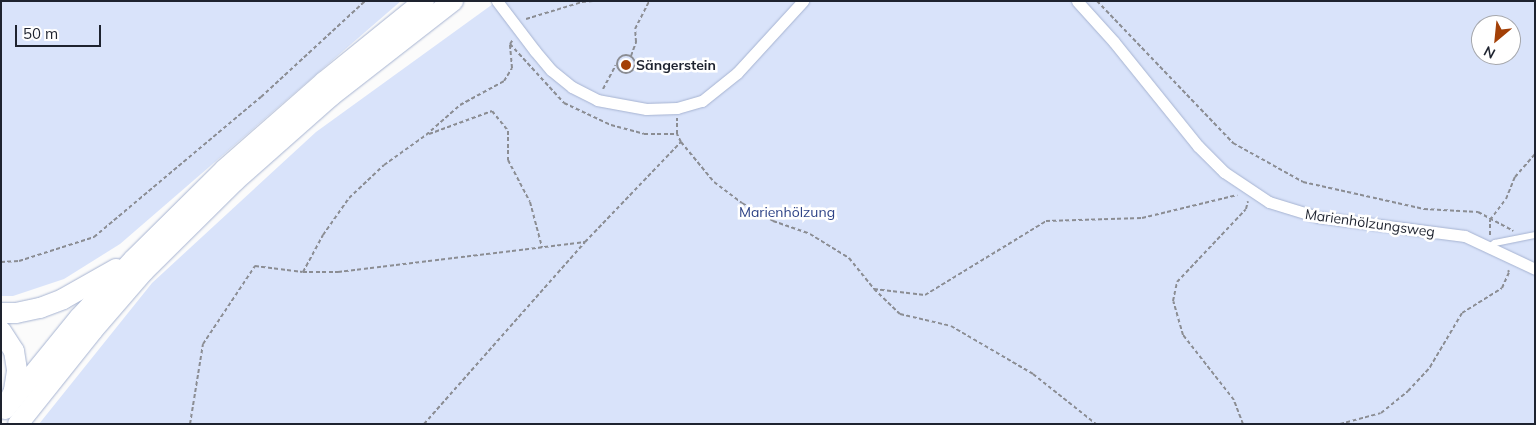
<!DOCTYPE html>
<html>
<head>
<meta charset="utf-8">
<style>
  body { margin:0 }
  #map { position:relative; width:1536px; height:425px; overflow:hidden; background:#fbfbfb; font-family:Mulish,sans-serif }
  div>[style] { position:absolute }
  .green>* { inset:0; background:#d9e3fa }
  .path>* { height:2px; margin-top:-1px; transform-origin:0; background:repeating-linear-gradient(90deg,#8b8d93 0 4px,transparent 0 6.5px) }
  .path>.ring { margin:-1px; padding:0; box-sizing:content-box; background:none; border:2px solid #8b8d93; border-radius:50% }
  .roads { filter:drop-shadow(0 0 1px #a6b3d1) drop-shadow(0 0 1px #a6b3d1) }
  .service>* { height:5.5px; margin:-2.75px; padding:0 2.75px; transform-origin:2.75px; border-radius:2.75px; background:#fff }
  .minor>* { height:11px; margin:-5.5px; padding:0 5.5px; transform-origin:5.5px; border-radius:5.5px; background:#fff }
  .trunk>* { height:20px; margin:-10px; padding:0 10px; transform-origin:10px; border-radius:10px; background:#fff }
  .dots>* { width:14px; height:14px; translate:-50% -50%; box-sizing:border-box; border:2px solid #fff; border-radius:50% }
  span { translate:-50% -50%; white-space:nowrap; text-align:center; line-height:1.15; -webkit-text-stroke:5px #fff; paint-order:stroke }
  .poi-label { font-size:14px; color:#1e232f; font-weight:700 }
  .left { translate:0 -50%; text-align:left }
  .park-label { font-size:14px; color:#2c4286 }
  .street-label { font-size:14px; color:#1e232f }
  .frame { position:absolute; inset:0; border:2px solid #1e232f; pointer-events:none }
  .north { position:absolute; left:1471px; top:15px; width:50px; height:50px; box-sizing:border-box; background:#fff; border:1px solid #a5a7ac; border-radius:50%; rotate:208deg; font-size:14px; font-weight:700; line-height:20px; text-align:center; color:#1e232f }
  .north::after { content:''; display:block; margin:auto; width:18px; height:22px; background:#a34007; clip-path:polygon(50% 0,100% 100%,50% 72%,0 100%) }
  .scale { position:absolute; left:15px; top:25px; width:86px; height:22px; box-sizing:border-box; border:2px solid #1e232f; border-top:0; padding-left:6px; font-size:15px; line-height:18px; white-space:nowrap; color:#1e232f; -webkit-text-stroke:4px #fff; paint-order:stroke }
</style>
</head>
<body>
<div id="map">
  <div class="green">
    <i style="clip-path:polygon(1px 1px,401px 1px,120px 244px,64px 279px,13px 296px,1px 296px)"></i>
    <i style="clip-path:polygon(evenodd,497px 1px,1535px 1px,1535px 424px,39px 424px,152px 283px,316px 132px,497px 1px,1481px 25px,1511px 25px,1511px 55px,1481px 55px,1481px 25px)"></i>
  </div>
  <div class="path">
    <i style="left:1097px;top:1px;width:197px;rotate:46.2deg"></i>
    <i style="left:1233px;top:143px;width:80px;rotate:29.1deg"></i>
    <i style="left:1303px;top:182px;width:124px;rotate:12.6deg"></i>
    <i style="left:1424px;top:209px;width:54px;rotate:3.2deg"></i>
    <i style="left:1478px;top:212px;width:40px;rotate:28deg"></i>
    <i style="left:526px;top:19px;width:59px;rotate:-16.9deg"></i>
    <i style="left:582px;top:2px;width:11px;rotate:-5deg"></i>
    <i style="left:510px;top:44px;width:80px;rotate:47.5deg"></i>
    <i style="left:564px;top:103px;width:52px;rotate:25.1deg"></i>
    <i style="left:611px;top:125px;width:34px;rotate:15deg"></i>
    <i style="left:644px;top:134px;width:33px"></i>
    <i class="ring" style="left:617px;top:55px;width:16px;height:16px"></i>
    <i style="left:631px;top:56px;width:15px;rotate:-70deg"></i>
    <i style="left:636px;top:42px;width:13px;rotate:-94deg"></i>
    <i style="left:635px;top:29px;width:31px;rotate:-63deg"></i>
    <i style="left:603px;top:89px;width:27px;rotate:-62deg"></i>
    <i style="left:429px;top:134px;width:67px;rotate:-20.1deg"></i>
    <i style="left:492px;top:111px;width:26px;rotate:51deg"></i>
    <i style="left:508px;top:131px;width:29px;rotate:90deg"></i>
    <i style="left:508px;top:160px;width:47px;rotate:62.4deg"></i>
    <i style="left:530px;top:202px;width:47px;rotate:75.1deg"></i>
    <i style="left:681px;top:142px;width:52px;rotate:50.5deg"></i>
    <i style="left:714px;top:182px;width:35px;rotate:37deg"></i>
    <i style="left:742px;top:203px;width:36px;rotate:30deg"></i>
    <i style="left:773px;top:221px;width:39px;rotate:19deg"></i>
    <i style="left:810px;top:234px;width:46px;rotate:31.6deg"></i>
    <i style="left:849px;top:258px;width:40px;rotate:51deg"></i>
    <i style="left:874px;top:289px;width:36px;rotate:44deg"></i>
    <i style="left:900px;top:314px;width:52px;rotate:13.2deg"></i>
    <i style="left:951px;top:326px;width:95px;rotate:30.3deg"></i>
    <i style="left:1033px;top:374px;width:80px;rotate:38.4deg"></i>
    <i style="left:1490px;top:235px;width:15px;rotate:-90deg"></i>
    <i style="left:1490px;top:220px;width:26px;rotate:-53deg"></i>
    <i style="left:1506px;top:199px;width:24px;rotate:-68deg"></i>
    <i style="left:1515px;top:177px;width:30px;rotate:-49deg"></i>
    <i style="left:1px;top:262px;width:18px;rotate:-3deg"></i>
    <i style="left:19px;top:261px;width:79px;rotate:-17.7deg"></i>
    <i style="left:94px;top:237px;width:218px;rotate:-40deg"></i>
    <i style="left:261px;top:97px;width:142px;rotate:-42.7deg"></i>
    <i style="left:303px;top:272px;width:42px;rotate:-61.6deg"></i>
    <i style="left:323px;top:235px;width:45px;rotate:-54.9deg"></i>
    <i style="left:349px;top:198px;width:48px;rotate:-43.3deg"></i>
    <i style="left:384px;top:165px;width:52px;rotate:-35.5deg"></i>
    <i style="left:426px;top:135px;width:45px;rotate:-41.4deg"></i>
    <i style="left:460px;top:105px;width:50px;rotate:-28.6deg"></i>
    <i style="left:504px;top:81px;width:15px;rotate:-58deg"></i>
    <i style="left:512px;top:68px;width:24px;rotate:-95deg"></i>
    <i style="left:510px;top:44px;width:4px;rotate:-56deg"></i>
    <i style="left:874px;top:289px;width:51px;rotate:6.7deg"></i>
    <i style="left:925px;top:295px;width:142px;rotate:-31.4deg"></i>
    <i style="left:1046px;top:221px;width:96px;rotate:-1.8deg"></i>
    <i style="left:1142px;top:218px;width:98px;rotate:-13.6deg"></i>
    <i style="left:190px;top:424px;width:81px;rotate:-80.8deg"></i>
    <i style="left:203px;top:344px;width:94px;rotate:-56.3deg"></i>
    <i style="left:255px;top:266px;width:48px;rotate:7.1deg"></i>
    <i style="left:303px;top:272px;width:35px"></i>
    <i style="left:338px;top:272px;width:249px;rotate:-6.9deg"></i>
    <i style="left:424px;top:424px;width:243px;rotate:-48.5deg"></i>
    <i style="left:585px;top:242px;width:139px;rotate:-46.2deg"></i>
    <i style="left:681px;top:142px;width:9px;rotate:-117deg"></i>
    <i style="left:677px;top:134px;width:16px;rotate:-90deg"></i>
    <i style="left:1243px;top:424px;width:26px;rotate:-111deg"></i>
    <i style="left:1234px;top:400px;width:83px;rotate:-128.1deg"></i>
    <i style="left:1183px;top:335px;width:35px;rotate:-106deg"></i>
    <i style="left:1173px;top:301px;width:19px;rotate:-78deg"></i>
    <i style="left:1177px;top:282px;width:100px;rotate:-46.6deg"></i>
    <i style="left:1246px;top:209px;width:8px;rotate:-76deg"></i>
    <i style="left:1340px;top:424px;width:42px;rotate:-15deg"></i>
    <i style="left:1381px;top:413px;width:35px;rotate:-39deg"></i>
    <i style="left:1408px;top:391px;width:33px;rotate:-47deg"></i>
    <i style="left:1430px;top:367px;width:63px;rotate:-59.3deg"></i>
    <i style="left:1462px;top:313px;width:47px;rotate:-32deg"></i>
    <i style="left:1502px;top:288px;width:17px;rotate:-66deg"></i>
    <i style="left:1509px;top:272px;width:2px;rotate:-117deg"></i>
  </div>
  <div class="roads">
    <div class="service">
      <i style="left:1489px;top:247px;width:7px;rotate:-34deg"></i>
      <i style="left:1495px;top:243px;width:41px;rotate:-11.3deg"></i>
    </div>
    <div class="minor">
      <i style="left:497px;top:1px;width:63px;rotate:52.8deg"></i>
      <i style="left:535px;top:51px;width:25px;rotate:50deg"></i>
      <i style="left:551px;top:70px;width:27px;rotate:39deg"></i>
      <i style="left:572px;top:87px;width:28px;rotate:27deg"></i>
      <i style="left:597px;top:100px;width:50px;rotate:10.4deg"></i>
      <i style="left:646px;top:109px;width:31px;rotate:-2deg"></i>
      <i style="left:677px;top:108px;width:26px;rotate:-16deg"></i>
      <i style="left:702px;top:101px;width:45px;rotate:-38.7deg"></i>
      <i style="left:737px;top:73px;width:98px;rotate:-47.5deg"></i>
      <i style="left:1077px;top:1px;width:55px;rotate:47.9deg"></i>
      <i style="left:1114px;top:42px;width:134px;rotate:51.1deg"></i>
      <i style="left:1198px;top:146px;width:37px;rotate:45deg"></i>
      <i style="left:1224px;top:172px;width:54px;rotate:33.7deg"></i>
      <i style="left:1269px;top:202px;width:51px;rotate:17deg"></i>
      <i style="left:1318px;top:217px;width:148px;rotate:7.4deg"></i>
      <i style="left:1465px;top:236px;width:77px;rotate:25.2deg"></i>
    </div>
    <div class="trunk">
      <i style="left:1px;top:313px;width:15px"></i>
      <i style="left:16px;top:313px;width:25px;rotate:-12deg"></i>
      <i style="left:40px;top:308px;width:25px;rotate:-21deg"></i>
      <i style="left:63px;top:299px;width:61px;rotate:-29.5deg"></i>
      <i style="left:1px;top:331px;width:24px;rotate:57deg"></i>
      <i style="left:14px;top:351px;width:20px;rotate:81deg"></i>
      <i style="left:17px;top:371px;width:20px;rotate:99deg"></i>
      <i style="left:14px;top:391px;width:9px;rotate:117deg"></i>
      <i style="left:5px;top:409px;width:117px;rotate:-50.9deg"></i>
      <i style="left:79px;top:318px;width:79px;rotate:-47deg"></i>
      <i style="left:133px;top:260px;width:129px;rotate:-44.7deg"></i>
      <i style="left:225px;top:169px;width:132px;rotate:-41.3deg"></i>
      <i style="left:324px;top:82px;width:129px;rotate:-39deg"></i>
      <i style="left:18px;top:424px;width:120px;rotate:-51.4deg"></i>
      <i style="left:93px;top:330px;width:78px;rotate:-49.2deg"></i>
      <i style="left:144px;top:271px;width:128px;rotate:-44.7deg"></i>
      <i style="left:235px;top:181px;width:128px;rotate:-41.5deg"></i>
      <i style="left:331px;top:96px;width:155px;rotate:-37.9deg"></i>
    </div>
  </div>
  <div class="dots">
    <i style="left:626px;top:65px;background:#a34007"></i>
  </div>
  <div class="poi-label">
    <span class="left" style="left:636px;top:65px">Sängerstein</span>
  </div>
  <div class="park-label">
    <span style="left:787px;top:212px">Marienhölzung</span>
  </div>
  <div class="street-label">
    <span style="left:1370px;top:223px;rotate:8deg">Marienhölzungsweg</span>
  </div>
  <div class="frame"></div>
  <div class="north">N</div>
  <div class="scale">50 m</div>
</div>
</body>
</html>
